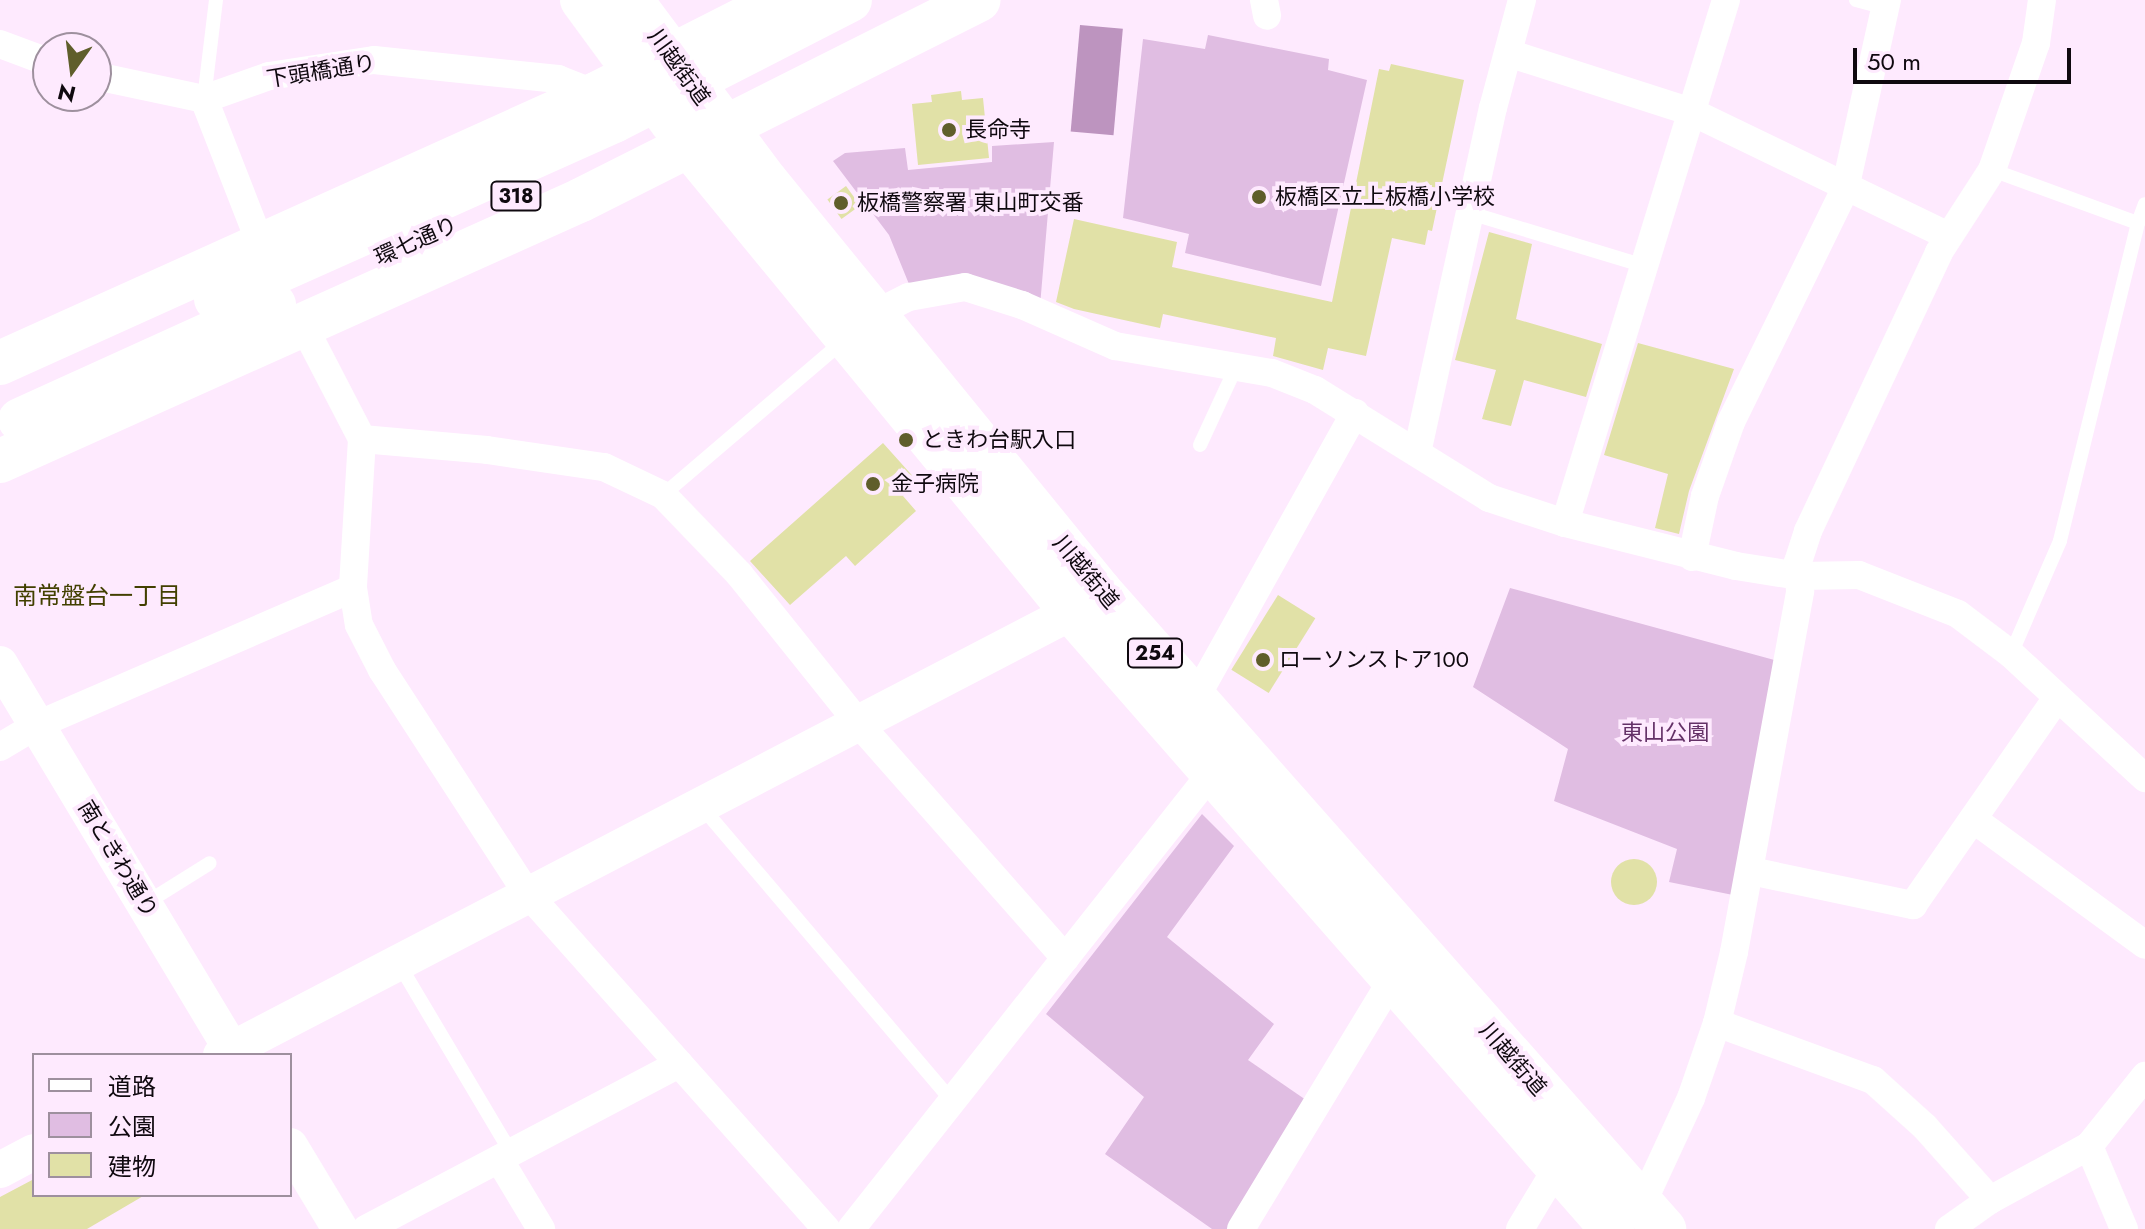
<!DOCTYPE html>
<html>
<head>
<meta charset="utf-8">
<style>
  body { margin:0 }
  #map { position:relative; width:2145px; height:1229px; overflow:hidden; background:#feeafe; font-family:Jost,"Noto Sans JP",sans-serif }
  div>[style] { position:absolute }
  .green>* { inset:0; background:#e0bde2 }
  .water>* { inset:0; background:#bd94bf; transform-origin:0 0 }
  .building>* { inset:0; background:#e1e1a7; transform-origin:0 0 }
  .round { border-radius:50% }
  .service>* { height:14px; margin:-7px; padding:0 7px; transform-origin:7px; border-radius:7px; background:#fff }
  .minor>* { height:28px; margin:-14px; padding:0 14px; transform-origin:14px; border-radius:14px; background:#fff }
  .tertiary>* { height:36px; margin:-18px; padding:0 18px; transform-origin:18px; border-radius:18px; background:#fff }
  .primary>* { height:44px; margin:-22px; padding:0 22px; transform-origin:22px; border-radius:22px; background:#fff }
  .trunk>* { height:44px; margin:-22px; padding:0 22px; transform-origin:22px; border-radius:22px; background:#fff }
  .dots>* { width:22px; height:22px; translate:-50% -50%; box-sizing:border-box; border:4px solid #feeafe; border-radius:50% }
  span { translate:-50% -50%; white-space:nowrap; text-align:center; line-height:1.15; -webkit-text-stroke:8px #feeafe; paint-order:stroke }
  .shield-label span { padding:2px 6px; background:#feeafe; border:2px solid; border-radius:6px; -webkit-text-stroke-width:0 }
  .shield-label { font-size:20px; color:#0f090f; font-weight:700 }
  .street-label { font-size:22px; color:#0f090f }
  .poi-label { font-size:22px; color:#0f090f }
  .left { translate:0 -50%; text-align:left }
  .park-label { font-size:22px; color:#643167 }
  .neighbourhood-label { font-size:24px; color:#424000 }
  .legend { position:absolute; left:32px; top:1053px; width:260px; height:144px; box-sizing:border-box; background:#feeafe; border:2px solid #9e909e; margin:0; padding:10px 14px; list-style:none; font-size:24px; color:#0f090f }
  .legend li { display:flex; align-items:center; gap:16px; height:40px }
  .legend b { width:40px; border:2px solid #9e909e }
  .north { position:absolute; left:32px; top:32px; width:80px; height:80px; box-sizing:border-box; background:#feeafe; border:2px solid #9e909e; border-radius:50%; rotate:194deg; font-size:22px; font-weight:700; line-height:32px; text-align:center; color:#0f090f }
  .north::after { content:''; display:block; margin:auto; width:28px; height:36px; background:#5f5e2b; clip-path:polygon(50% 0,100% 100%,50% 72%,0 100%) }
  .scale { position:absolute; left:1853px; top:48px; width:218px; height:36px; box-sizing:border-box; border:4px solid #0f090f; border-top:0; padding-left:10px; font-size:24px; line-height:28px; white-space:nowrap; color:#0f090f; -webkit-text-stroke:6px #feeafe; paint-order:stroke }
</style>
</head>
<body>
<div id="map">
  <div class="green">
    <i style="clip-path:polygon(1208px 35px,1329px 59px,1328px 70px,1367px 80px,1321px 286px,1185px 253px,1189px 234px,1123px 218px,1143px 39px,1205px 49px)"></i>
    <i style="clip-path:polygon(1054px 142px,1040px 306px,911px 289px,889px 235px,833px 161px,845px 153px,905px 148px,908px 170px,992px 162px,992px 146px)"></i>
    <i style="clip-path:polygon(1510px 588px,1778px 661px,1733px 895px,1669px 882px,1677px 849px,1554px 801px,1568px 749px,1473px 687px)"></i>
    <i style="clip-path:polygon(1202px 814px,1234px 846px,1167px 937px,1274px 1024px,1248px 1060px,1306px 1100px,1229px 1229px,1212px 1229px,1105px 1154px,1144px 1097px,1046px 1014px)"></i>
  </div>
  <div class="water">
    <i style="left:1080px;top:25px;width:43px;height:107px;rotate:5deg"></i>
  </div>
  <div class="building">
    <i style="clip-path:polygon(1391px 64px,1464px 80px,1432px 231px,1428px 230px,1425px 245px,1392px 238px,1366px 356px,1328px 348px,1323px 370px,1273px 356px,1276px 338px,1163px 314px,1160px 328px,1074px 309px,1056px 302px,1074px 219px,1177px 242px,1172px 267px,1332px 302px,1379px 69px,1389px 71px)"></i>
    <i style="clip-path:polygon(961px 91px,962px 100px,983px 98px,989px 158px,918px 165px,912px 104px,932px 102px,931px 95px)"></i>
    <i style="left:846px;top:186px;width:24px;height:23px;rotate:54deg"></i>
    <i style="clip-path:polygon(1489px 232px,1532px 244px,1516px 319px,1602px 344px,1586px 397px,1524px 380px,1511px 426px,1482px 419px,1496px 370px,1455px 360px)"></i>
    <i style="clip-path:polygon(1638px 343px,1734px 369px,1689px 491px,1679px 534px,1655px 528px,1668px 474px,1604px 455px)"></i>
    <i style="clip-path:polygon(883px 443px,918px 482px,903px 496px,916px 511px,855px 566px,846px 556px,790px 605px,750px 561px)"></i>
    <i style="left:1278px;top:595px;width:44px;height:88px;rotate:32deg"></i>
    <i class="round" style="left:1611px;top:859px;width:46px;height:46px"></i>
    <i style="clip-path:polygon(34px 1179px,34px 1195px,145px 1195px,87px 1229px,0 1229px,0 1197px)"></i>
  </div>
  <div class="service">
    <i style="left:1856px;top:0;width:30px;rotate:15deg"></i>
    <i style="left:204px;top:99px;width:100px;rotate:-83.1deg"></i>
    <i style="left:1992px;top:170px;width:155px;rotate:20deg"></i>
    <i style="left:2138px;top:223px;width:327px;rotate:103.8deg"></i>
    <i style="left:2060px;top:541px;width:123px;rotate:113.4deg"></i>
    <i style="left:1470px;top:213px;width:182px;rotate:16.9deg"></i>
    <i style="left:2138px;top:223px;width:20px;rotate:-70deg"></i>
    <i style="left:1200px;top:445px;width:86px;rotate:-65.2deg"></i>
    <i style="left:663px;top:495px;width:235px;rotate:-40.5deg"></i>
    <i style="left:701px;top:806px;width:387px;rotate:49.6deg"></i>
    <i style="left:146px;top:903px;width:75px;rotate:-32deg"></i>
    <i style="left:399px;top:964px;width:220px;rotate:59.3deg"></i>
  </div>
  <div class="minor">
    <i style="left:1264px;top:0;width:16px;rotate:79deg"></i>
    <i style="left:0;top:44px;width:51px;rotate:20.6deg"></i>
    <i style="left:1508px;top:53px;width:193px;rotate:17.8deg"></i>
    <i style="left:1692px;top:112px;width:284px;rotate:25.8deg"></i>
    <i style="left:96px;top:76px;width:110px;rotate:12deg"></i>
    <i style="left:204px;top:99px;width:69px;rotate:-19.5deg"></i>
    <i style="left:269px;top:76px;width:106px;rotate:-8.7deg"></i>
    <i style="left:374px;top:60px;width:185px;rotate:5.9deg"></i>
    <i style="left:558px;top:79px;width:41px;rotate:21.5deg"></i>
    <i style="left:204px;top:99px;width:157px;rotate:68.7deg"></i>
    <i style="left:875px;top:314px;width:38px;rotate:-27deg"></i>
    <i style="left:909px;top:297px;width:57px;rotate:-10.1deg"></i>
    <i style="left:965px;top:287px;width:60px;rotate:17.5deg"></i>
    <i style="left:1022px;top:305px;width:102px;rotate:23.8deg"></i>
    <i style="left:1115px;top:346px;width:159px;rotate:9.8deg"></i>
    <i style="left:1272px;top:373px;width:46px;rotate:21.6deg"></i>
    <i style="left:1315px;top:390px;width:205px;rotate:31.8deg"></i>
    <i style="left:1489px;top:498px;width:80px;rotate:18.2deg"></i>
    <i style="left:1565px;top:523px;width:176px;rotate:14.1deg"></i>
    <i style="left:1736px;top:566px;width:64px;rotate:9deg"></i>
    <i style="left:1799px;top:576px;width:60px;rotate:-1deg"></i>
    <i style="left:1859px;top:575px;width:106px;rotate:21.5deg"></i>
    <i style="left:1958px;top:614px;width:66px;rotate:37deg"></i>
    <i style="left:2011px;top:654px;width:183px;rotate:42.8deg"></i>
    <i style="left:303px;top:325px;width:128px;rotate:62.6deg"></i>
    <i style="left:362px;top:439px;width:149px;rotate:93.5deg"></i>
    <i style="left:353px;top:588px;width:37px;rotate:81deg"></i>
    <i style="left:359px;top:625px;width:51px;rotate:62.9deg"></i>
    <i style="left:382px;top:670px;width:266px;rotate:57deg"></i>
    <i style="left:527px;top:893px;width:450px;rotate:48.3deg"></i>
    <i style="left:362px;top:439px;width:125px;rotate:5deg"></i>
    <i style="left:487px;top:450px;width:118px;rotate:8.3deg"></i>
    <i style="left:604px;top:467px;width:65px;rotate:25.4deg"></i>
    <i style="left:663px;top:495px;width:110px;rotate:46.1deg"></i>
    <i style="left:739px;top:574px;width:192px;rotate:51.3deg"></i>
    <i style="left:859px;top:724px;width:312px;rotate:48.6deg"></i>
    <i style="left:1417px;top:453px;width:353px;rotate:-77.6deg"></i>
    <i style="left:1493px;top:108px;width:112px;rotate:-75deg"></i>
    <i style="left:1565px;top:523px;width:547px;rotate:-72.89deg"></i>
    <i style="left:1692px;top:557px;width:62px;rotate:-78deg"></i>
    <i style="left:1705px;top:496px;width:78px;rotate:-70.6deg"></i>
    <i style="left:1731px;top:422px;width:259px;rotate:-63.9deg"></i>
    <i style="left:1845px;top:189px;width:194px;rotate:-77.5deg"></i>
    <i style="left:1195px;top:699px;width:328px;rotate:-60.8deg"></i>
    <i style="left:0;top:747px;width:43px;rotate:-30.7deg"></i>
    <i style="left:37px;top:725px;width:344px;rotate:-23.4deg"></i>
    <i style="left:1973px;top:819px;width:213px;rotate:36.2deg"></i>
    <i style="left:1751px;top:871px;width:166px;rotate:11.9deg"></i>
    <i style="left:1913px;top:905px;width:252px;rotate:-55.2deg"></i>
    <i style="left:1717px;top:1023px;width:166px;rotate:20.1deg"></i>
    <i style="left:1873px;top:1080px;width:70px;rotate:42.1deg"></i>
    <i style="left:1925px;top:1127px;width:98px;rotate:48.3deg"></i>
    <i style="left:2089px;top:1146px;width:90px;rotate:67.1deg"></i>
    <i style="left:499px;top:1159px;width:82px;rotate:59deg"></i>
    <i style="left:1642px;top:1204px;width:117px;rotate:-65.2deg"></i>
    <i style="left:1691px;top:1098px;width:79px;rotate:-70.9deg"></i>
    <i style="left:1717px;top:1023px;width:73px;rotate:-76.5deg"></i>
    <i style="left:1734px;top:952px;width:367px;rotate:-79.6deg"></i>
    <i style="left:1800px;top:591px;width:29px;rotate:-94deg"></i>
    <i style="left:1798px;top:562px;width:33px;rotate:-72deg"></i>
    <i style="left:1808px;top:531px;width:308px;rotate:-64.8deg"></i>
    <i style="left:1939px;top:252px;width:98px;rotate:-57.1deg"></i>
    <i style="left:1992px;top:170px;width:134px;rotate:-70.9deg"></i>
    <i style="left:2036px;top:43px;width:43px;rotate:-82.1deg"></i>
    <i style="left:366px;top:1229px;width:354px;rotate:-27.8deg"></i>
    <i style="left:851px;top:1229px;width:584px;rotate:-51.68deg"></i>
    <i style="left:1241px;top:1229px;width:293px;rotate:-58.8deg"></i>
    <i style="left:1520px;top:1229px;width:74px;rotate:-58.9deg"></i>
    <i style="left:1949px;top:1229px;width:50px;rotate:-35.3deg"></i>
    <i style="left:1990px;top:1200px;width:113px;rotate:-28.6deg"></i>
    <i style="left:2089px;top:1146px;width:90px;rotate:-51.3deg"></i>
  </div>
  <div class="tertiary">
    <i style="left:0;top:664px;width:456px;rotate:59deg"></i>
    <i style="left:221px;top:1055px;width:959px;rotate:-27.5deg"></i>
    <i style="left:1072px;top:612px;width:26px;rotate:-36deg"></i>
    <i style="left:290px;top:1146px;width:97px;rotate:58.9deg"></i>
    <i style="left:0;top:1170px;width:38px;rotate:-28deg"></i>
  </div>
  <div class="primary">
    <i style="left:216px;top:299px;width:436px;rotate:-24.1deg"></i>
    <i style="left:614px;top:121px;width:265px;rotate:-27.1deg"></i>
    <i style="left:0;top:363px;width:654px;rotate:-24.29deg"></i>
    <i style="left:596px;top:94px;width:208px;rotate:-26.9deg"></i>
    <i style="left:20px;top:420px;width:279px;rotate:-24.4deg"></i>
    <i style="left:0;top:461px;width:637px;rotate:-24.19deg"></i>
    <i style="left:581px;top:200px;width:445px;rotate:-26.7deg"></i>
  </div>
  <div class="trunk">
    <i style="left:582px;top:0;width:182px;rotate:53.7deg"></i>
    <i style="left:690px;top:147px;width:602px;rotate:50.6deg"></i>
    <i style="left:1072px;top:612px;width:820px;rotate:48.81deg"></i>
    <i style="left:631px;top:0;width:226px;rotate:53.3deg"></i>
    <i style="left:766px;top:181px;width:529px;rotate:50.83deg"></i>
    <i style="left:1100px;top:591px;width:852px;rotate:48.52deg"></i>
  </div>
  <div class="dots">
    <i style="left:949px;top:130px;background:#5f5e2b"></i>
    <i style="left:1259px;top:197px;background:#5f5e2b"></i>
    <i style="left:841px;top:203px;background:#5f5e2b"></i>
    <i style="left:906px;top:440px;background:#5f5e2b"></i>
    <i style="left:873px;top:484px;background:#5f5e2b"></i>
    <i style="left:1263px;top:660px;background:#5f5e2b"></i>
  </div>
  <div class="shield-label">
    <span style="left:516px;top:196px">318</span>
    <span style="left:1155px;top:653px">254</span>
  </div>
  <div class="street-label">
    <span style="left:679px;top:67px;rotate:54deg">川越街道</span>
    <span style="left:321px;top:71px;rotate:-9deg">下頭橋通り</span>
    <span style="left:416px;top:241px;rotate:-24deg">環七通り</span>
    <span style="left:1086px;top:572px;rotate:50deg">川越街道</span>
    <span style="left:118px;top:859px;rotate:59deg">南ときわ通り</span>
    <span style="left:1513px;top:1059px;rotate:49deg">川越街道</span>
  </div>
  <div class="poi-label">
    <span class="left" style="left:965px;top:130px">長命寺</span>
    <span class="left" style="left:1275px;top:197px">板橋区立上板橋小学校</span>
    <span class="left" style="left:857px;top:203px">板橋警察署 東山町交番</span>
    <span class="left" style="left:922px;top:440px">ときわ台駅入口</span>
    <span class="left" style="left:891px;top:484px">金子病院</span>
    <span class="left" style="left:1279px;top:660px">ローソンストア100</span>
  </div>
  <div class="park-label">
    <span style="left:1665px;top:733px">東山公園</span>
  </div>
  <div class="neighbourhood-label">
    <span style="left:97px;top:596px">南常盤台一丁目</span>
  </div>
  <ul class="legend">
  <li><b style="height:10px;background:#fff"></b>道路</li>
  <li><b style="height:22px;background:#e0bde2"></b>公園</li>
  <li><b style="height:22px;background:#e1e1a7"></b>建物</li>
  </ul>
  <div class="north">N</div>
  <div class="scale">50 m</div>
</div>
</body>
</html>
